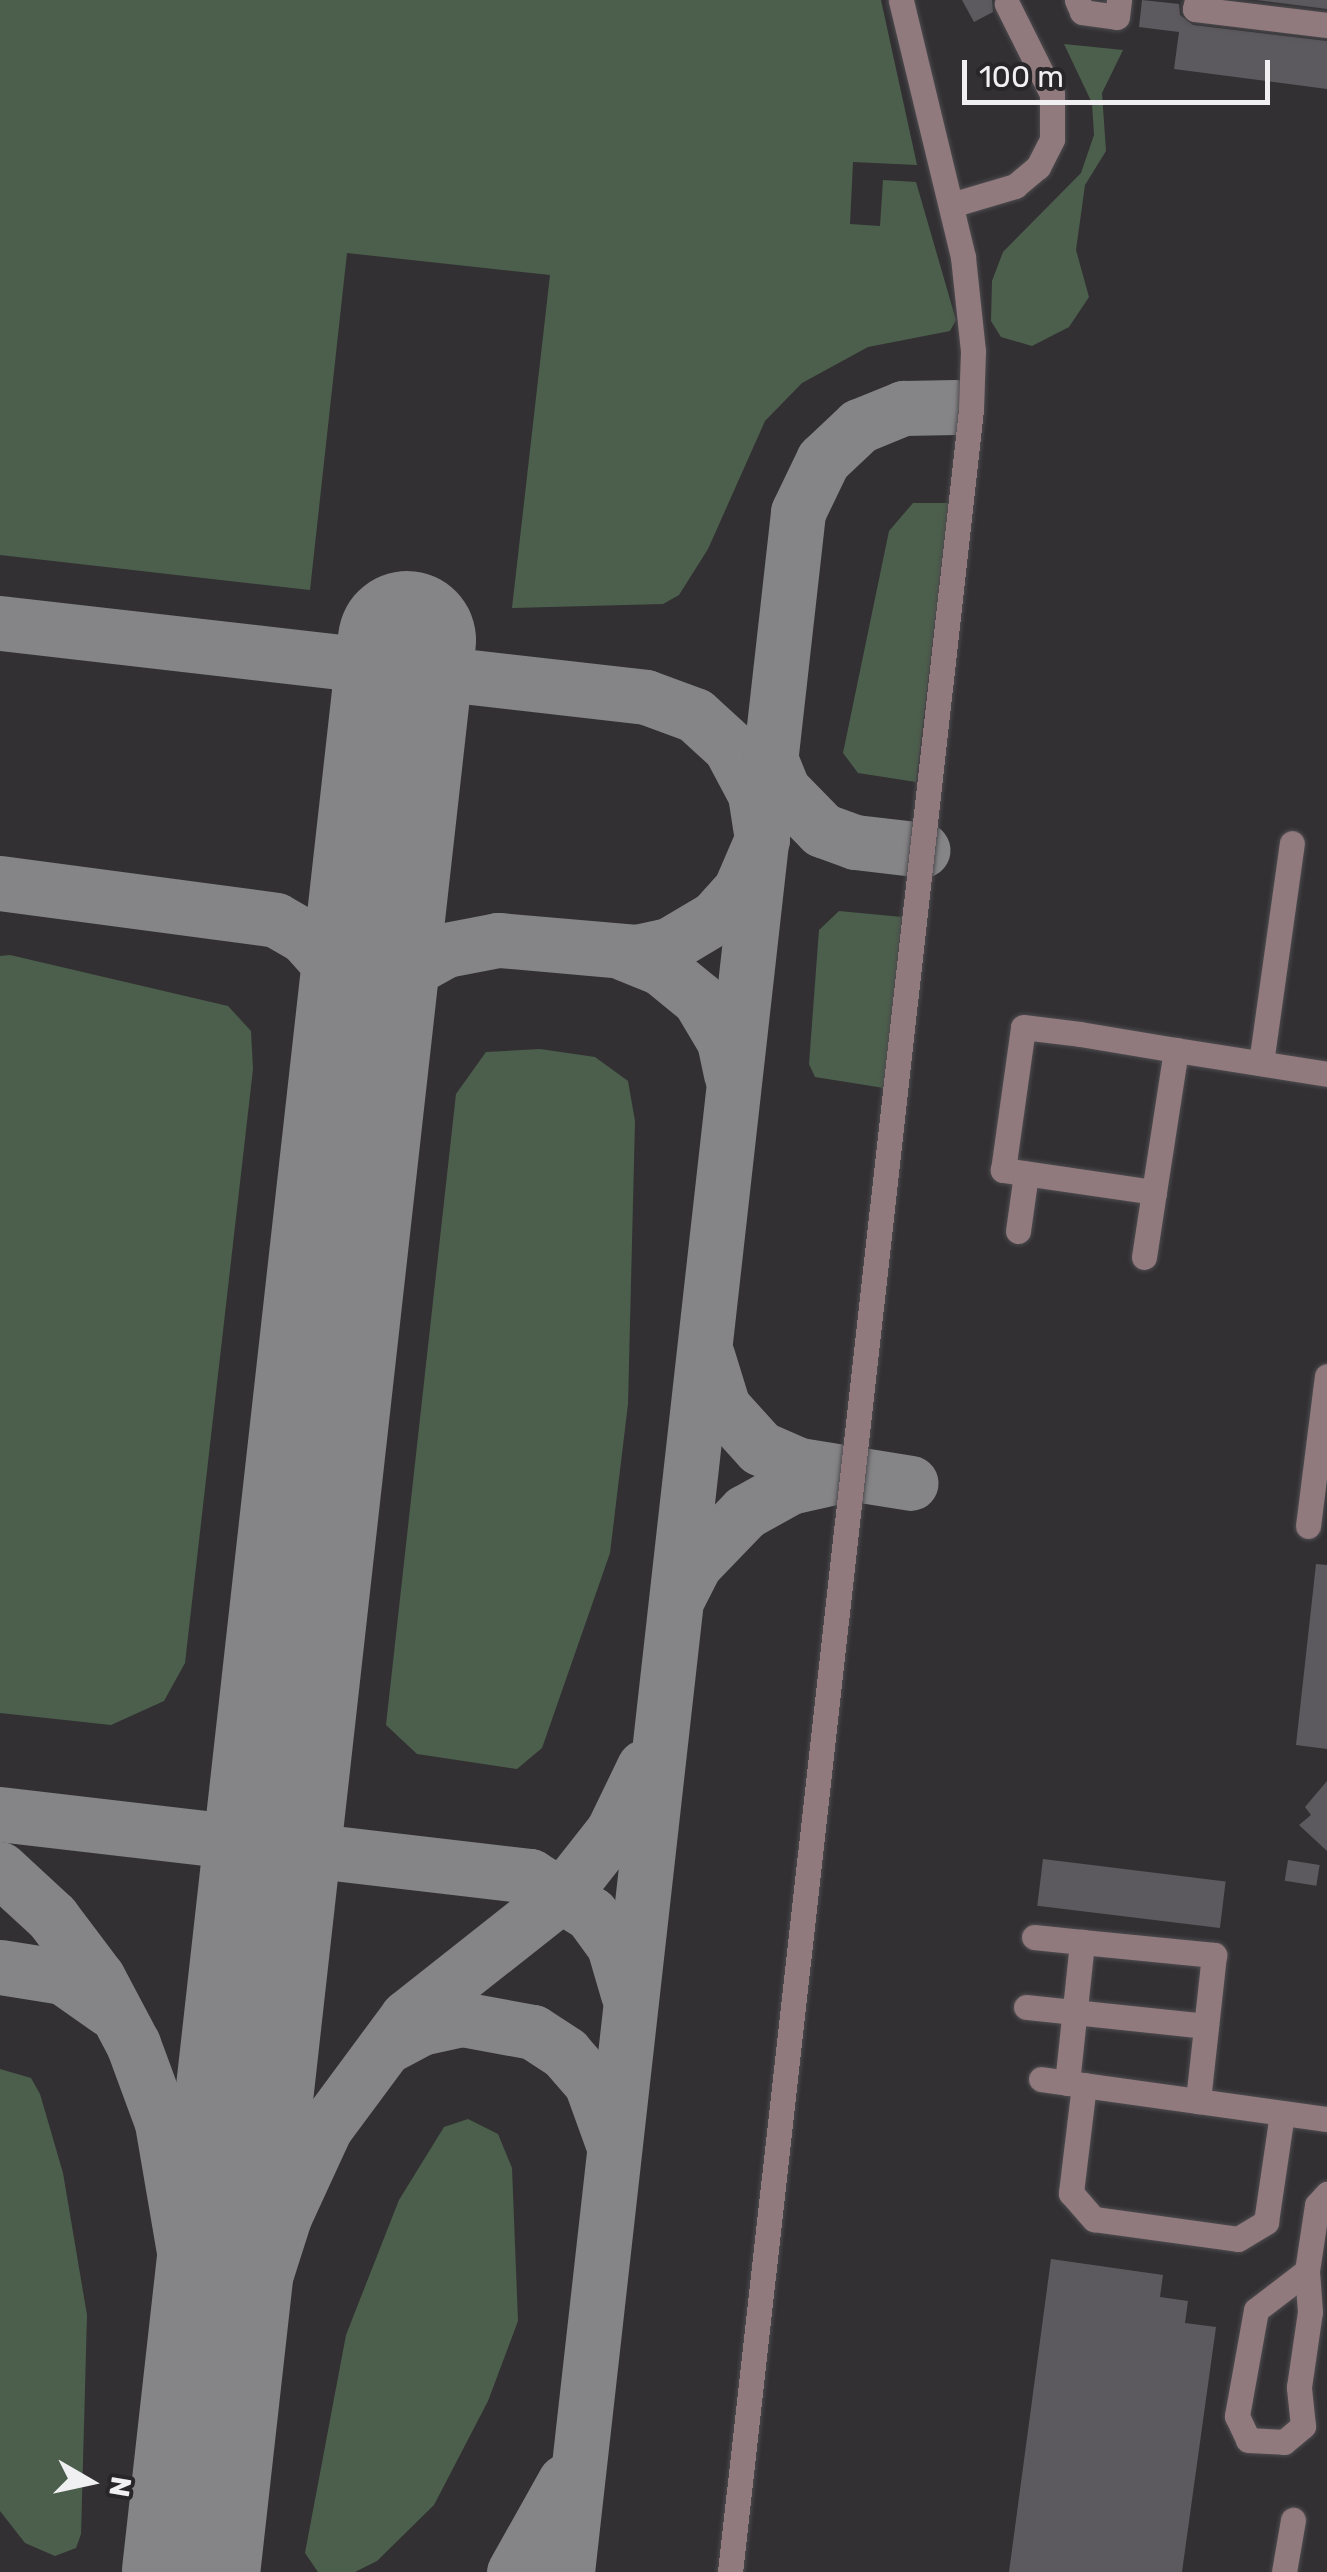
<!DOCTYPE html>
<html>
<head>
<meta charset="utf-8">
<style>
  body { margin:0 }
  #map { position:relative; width:1327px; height:2572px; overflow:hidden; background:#323033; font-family:Rubik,sans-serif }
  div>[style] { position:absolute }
  .green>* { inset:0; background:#4c5f4c }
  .taxiway>* { height:55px; margin:-27.5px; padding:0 27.5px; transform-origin:27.5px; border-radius:27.5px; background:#858486 }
  .runway>* { height:138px; margin:-69px; padding:0 69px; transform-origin:69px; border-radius:69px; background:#858486 }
  .building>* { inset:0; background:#5c5a5e; transform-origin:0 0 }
  .roads { filter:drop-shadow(0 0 2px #4d4b4e) drop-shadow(0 0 2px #4d4b4e) }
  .minor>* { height:25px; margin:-12.5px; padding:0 12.5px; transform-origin:12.5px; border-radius:12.5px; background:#907a7e }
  span { translate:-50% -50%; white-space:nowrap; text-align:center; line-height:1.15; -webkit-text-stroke:8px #282629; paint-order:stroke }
  .north { position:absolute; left:40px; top:2432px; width:100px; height:100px; -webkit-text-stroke:8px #282629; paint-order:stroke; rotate:99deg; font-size:28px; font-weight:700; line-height:40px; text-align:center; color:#f0eff1 }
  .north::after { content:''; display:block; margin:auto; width:35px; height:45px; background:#f0eff1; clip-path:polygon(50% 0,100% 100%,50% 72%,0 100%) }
  .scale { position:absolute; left:962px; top:60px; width:308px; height:45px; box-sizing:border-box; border:5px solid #f0eff1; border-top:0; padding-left:12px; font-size:30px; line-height:35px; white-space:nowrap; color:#f0eff1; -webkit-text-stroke:8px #282629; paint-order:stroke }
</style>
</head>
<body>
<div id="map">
  <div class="green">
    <i style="clip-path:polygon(0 0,881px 0,917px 165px,853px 162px,850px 224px,880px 226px,883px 180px,916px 182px,956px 320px,950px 331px,868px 347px,802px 383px,765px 421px,708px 549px,679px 595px,663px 604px,512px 608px,550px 275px,347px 253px,310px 590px,0 555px)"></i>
    <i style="clip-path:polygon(1064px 44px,1123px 50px,1102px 93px,1106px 151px,1085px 185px,1076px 250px,1089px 297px,1069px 327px,1032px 346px,1001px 337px,991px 321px,992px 281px,1003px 252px,1081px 173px,1094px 135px,1092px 103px)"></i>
    <i style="clip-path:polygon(913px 503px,949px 503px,916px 782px,858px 773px,843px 753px,889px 531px)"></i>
    <i style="clip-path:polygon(839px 911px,902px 917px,884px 1088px,815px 1077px,809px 1064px,819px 930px)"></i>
    <i style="clip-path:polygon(10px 955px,228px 1006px,251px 1031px,253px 1069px,185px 1663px,164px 1701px,111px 1725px,0 1713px,0 956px)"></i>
    <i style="clip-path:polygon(540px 1049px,595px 1057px,628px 1081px,635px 1121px,628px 1404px,610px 1553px,542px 1748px,517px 1769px,417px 1754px,386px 1725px,456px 1094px,486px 1052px)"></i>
    <i style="clip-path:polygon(0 2069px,31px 2078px,40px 2094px,63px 2173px,87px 2315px,81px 2534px,76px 2548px,55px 2556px,25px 2543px,0 2511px)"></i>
    <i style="clip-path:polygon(468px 2119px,498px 2134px,512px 2168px,518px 2321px,488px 2401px,434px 2505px,377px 2561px,355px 2572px,318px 2572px,305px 2553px,346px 2335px,399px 2200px,444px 2127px)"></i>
  </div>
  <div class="taxiway">
    <i style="left:0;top:623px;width:650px;rotate:6.53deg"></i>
    <i style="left:646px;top:697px;width:52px;rotate:20.2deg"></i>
    <i style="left:695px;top:715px;width:47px;rotate:42.4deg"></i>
    <i style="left:730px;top:747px;width:53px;rotate:62deg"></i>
    <i style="left:755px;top:794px;width:46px;rotate:81.2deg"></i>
    <i style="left:762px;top:839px;width:56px;rotate:113.3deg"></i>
    <i style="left:740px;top:890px;width:36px;rotate:132deg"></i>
    <i style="left:716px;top:917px;width:55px;rotate:149.2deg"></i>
    <i style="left:669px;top:945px;width:34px;rotate:168deg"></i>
    <i style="left:636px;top:952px;width:139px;rotate:-175deg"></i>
    <i style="left:498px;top:940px;width:53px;rotate:169.1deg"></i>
    <i style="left:446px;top:950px;width:37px;rotate:151deg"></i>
    <i style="left:414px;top:968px;width:40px;rotate:134deg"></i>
    <i style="left:386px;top:997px;width:34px;rotate:118deg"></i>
    <i style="left:370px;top:1027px;width:50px;rotate:103.8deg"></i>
    <i style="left:770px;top:758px;width:35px;rotate:68deg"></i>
    <i style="left:783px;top:790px;width:56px;rotate:45.7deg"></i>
    <i style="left:822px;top:830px;width:35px;rotate:20deg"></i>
    <i style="left:855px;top:842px;width:68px;rotate:6.7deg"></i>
    <i style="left:0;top:883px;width:278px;rotate:7.6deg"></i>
    <i style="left:276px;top:920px;width:34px;rotate:30deg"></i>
    <i style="left:305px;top:937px;width:52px;rotate:48.1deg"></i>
    <i style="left:340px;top:976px;width:35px;rotate:66deg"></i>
    <i style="left:354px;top:1008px;width:51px;rotate:85.5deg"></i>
    <i style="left:624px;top:953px;width:40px;rotate:22deg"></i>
    <i style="left:661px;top:968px;width:49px;rotate:39.2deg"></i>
    <i style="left:699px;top:999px;width:49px;rotate:59.2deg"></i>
    <i style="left:724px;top:1041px;width:34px;rotate:78deg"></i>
    <i style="left:707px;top:1355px;width:54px;rotate:72.9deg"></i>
    <i style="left:723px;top:1407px;width:55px;rotate:47.9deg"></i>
    <i style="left:760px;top:1448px;width:43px;rotate:23.6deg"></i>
    <i style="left:799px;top:1465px;width:113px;rotate:9.1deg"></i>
    <i style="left:679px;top:1595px;width:34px;rotate:-63deg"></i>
    <i style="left:694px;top:1565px;width:74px;rotate:-46.1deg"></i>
    <i style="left:745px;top:1512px;width:51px;rotate:-29.1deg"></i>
    <i style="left:790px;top:1487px;width:50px;rotate:-12.7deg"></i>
    <i style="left:0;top:1814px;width:534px;rotate:6.67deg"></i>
    <i style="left:530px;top:1876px;width:72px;rotate:31.9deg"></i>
    <i style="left:591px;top:1914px;width:39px;rotate:54deg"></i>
    <i style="left:614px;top:1946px;width:50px;rotate:73.7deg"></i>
    <i style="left:0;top:1869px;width:71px;rotate:42.7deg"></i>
    <i style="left:52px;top:1917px;width:76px;rotate:53deg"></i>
    <i style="left:98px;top:1978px;width:75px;rotate:62.1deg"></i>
    <i style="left:133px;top:2044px;width:84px;rotate:69.8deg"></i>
    <i style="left:162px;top:2123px;width:142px;rotate:80.3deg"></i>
    <i style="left:186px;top:2263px;width:251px;rotate:90.9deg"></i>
    <i style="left:0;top:1967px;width:64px;rotate:9deg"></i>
    <i style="left:63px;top:1977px;width:57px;rotate:35.1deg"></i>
    <i style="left:391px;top:2044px;width:34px;rotate:-28deg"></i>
    <i style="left:421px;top:2028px;width:42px;rotate:-12.4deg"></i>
    <i style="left:462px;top:2019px;width:72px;rotate:10.4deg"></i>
    <i style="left:533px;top:2032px;width:38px;rotate:33deg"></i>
    <i style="left:565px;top:2053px;width:40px;rotate:49deg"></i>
    <i style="left:591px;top:2083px;width:62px;rotate:70.1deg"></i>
    <i style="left:204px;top:2572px;width:246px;rotate:-79.7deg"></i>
    <i style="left:248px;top:2330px;width:119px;rotate:-72.3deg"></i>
    <i style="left:284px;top:2217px;width:98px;rotate:-65.3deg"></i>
    <i style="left:325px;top:2128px;width:138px;rotate:-53.5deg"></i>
    <i style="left:407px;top:2017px;width:201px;rotate:-38.3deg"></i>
    <i style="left:565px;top:1892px;width:78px;rotate:-51.8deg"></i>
    <i style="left:613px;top:1831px;width:71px;rotate:-64.2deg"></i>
    <i style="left:514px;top:2572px;width:104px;rotate:-60.7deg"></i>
    <i style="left:567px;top:2572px;width:2073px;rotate:-83.6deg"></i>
    <i style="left:798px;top:512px;width:58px;rotate:-64.3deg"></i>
    <i style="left:823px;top:460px;width:50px;rotate:-43.4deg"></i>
    <i style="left:859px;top:426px;width:48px;rotate:-22.2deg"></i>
    <i style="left:903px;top:408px;width:53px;rotate:-1.1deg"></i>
  </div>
  <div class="runway">
    <i style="left:191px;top:2572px;width:1944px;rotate:-83.62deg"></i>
  </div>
  <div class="building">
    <i style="clip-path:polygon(962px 0,992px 0,993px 12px,974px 22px)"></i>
    <i style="clip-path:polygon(1142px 0,1179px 4px,1180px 15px,1193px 25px,1327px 41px,1327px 89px,1174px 69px,1179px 32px,1139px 27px)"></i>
    <i style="clip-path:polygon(1256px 0,1327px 0,1327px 9px)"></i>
    <i style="clip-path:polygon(1316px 1564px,1327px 1565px,1327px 1749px,1296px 1745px)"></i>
    <i style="clip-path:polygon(1327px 1781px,1327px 1851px,1299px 1825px,1311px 1815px,1305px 1807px)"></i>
    <i style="left:1043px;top:1859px;width:184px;height:47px;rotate:7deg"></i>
    <i style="left:1288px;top:1860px;width:32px;height:21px;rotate:9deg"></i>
    <i style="clip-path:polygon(1051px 2259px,1163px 2275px,1160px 2297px,1188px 2301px,1185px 2323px,1216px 2327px,1182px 2572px,1009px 2572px)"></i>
  </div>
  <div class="roads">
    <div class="minor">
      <i style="left:1077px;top:0;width:13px;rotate:67deg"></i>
      <i style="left:1082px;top:12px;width:35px;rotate:8deg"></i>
      <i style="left:1117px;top:17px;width:17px;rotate:-83deg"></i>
      <i style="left:1197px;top:0;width:9px;rotate:103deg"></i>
      <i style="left:1195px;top:9px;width:133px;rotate:6.9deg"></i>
      <i style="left:951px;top:205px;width:67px;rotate:-16.5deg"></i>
      <i style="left:1015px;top:186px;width:30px;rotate:-40deg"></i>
      <i style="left:1038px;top:167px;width:31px;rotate:-63deg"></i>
      <i style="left:1052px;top:139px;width:45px;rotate:-90deg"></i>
      <i style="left:1052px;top:94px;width:101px;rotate:-116.6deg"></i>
      <i style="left:1176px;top:1050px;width:144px;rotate:98.8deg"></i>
      <i style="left:1154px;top:1192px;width:153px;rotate:-171.7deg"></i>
      <i style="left:1003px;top:1170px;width:144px;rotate:-82deg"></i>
      <i style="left:1023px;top:1027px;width:57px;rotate:7deg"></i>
      <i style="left:1080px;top:1034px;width:97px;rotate:9.5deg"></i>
      <i style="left:1176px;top:1050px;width:153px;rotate:9deg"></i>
      <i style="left:1261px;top:1063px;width:222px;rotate:-82deg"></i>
      <i style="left:1018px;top:1231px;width:58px;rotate:-82deg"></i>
      <i style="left:1144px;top:1257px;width:66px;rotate:-81.3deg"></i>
      <i style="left:1308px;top:1526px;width:151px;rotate:-82.8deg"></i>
      <i style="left:1034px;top:1937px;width:48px;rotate:5.9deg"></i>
      <i style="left:1026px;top:2007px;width:181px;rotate:6deg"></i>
      <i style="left:1041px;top:2079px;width:289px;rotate:8deg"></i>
      <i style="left:1067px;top:2083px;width:142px;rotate:-83.9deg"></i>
      <i style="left:1082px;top:1942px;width:133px;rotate:5.6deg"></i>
      <i style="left:1214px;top:1955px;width:147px;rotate:96.3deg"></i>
      <i style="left:1084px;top:2085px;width:109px;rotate:96.9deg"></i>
      <i style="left:1071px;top:2193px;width:35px;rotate:49deg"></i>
      <i style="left:1094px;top:2219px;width:145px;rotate:7.9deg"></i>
      <i style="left:1238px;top:2239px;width:33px;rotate:-31deg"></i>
      <i style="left:1266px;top:2222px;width:110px;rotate:-81.6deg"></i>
      <i style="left:1307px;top:2271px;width:64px;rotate:142.6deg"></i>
      <i style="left:1256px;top:2310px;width:108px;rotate:100.2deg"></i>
      <i style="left:1237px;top:2416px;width:26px;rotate:65deg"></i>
      <i style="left:1248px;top:2440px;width:36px;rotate:3deg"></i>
      <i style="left:1284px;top:2442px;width:25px;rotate:-40deg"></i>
      <i style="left:1303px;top:2426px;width:39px;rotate:-96deg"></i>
      <i style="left:1299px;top:2387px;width:76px;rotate:-81.7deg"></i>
      <i style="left:1310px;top:2312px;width:41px;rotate:-94.2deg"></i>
      <i style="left:1307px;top:2271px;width:67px;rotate:-81.4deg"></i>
      <i style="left:1317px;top:2205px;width:15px;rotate:-48deg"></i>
      <i style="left:730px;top:2572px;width:2176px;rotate:-83.64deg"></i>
      <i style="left:971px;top:409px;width:58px;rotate:-88deg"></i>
      <i style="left:973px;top:351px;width:95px;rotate:-96.1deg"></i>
      <i style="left:963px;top:257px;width:264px;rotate:-103.6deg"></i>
      <i style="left:1284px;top:2572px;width:53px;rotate:-80.2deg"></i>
    </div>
  </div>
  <div class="north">N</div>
  <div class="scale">100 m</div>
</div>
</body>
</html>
